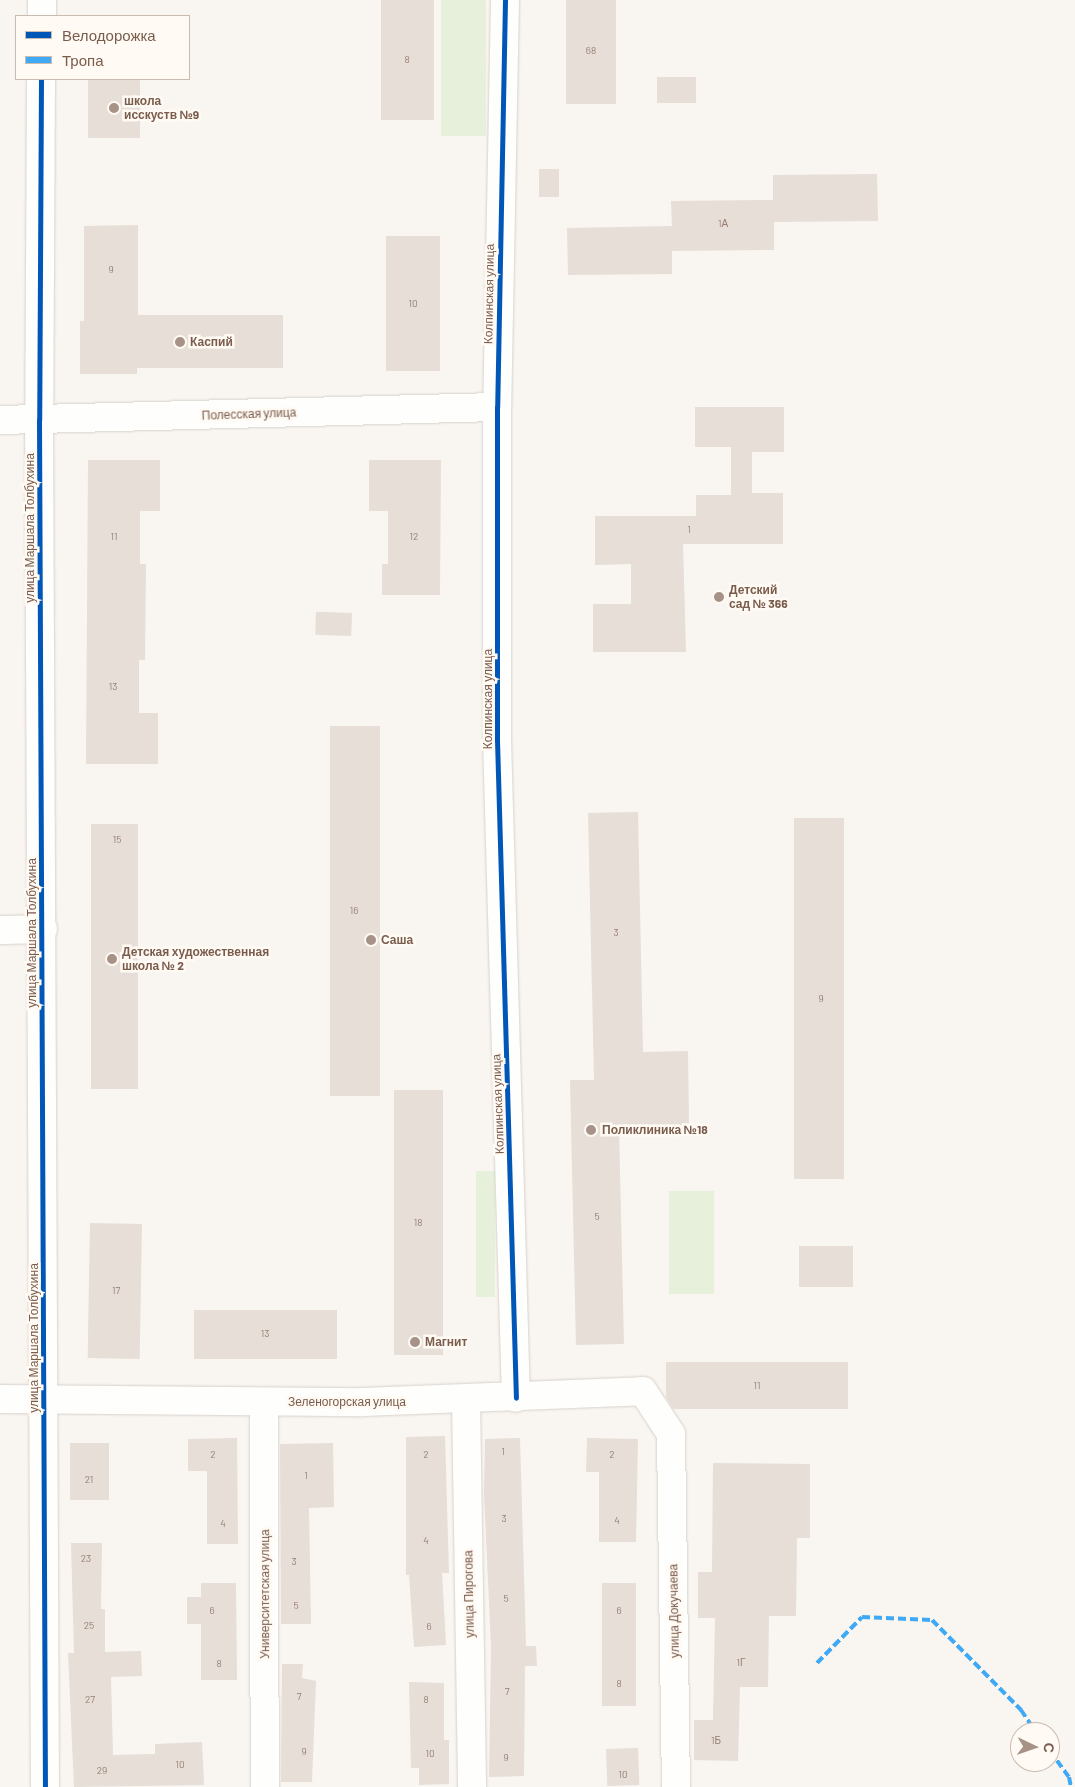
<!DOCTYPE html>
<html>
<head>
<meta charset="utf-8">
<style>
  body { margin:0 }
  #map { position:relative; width:1075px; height:1787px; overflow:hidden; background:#f9f5f0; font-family:Barlow,sans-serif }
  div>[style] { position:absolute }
  .green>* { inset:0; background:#e7f0db; transform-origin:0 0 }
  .building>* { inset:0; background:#e6ded7; transform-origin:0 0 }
  .roads { filter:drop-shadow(0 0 1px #d7d1cb) drop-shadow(0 0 1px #d7d1cb) }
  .minor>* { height:28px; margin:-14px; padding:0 14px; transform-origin:14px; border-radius:14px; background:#fefefd }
  .quiet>* { height:4px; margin-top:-2px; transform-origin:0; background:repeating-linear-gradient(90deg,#3fa9f5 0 8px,transparent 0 12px) }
  .cycleway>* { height:5px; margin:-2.5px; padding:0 2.5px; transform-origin:2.5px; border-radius:2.5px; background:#0057b8 }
  .dots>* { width:14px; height:14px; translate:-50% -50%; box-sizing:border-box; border:2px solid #fffaf3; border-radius:50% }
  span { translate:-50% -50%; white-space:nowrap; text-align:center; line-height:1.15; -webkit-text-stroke:5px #fffaf3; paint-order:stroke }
  .number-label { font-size:10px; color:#977e72 }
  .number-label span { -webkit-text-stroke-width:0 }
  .poi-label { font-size:12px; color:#7a5c4d; font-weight:700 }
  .left { translate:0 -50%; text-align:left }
  .street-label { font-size:12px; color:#7a5c4d }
  .legend { position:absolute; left:15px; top:15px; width:175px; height:65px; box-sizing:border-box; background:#fffaf3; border:1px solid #cabbb1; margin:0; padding:6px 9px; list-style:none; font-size:15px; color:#7a5c4d }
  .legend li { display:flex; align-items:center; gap:10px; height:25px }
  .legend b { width:25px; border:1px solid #cabbb1 }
  .north { position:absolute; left:1010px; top:1722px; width:50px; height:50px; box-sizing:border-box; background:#fffaf3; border:1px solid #cabbb1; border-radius:50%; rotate:93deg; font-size:14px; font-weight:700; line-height:20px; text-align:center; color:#7a5c4d }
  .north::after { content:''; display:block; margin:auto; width:18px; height:22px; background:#a69286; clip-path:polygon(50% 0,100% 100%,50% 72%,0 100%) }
</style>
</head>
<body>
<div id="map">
  <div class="green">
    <i style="left:441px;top:0;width:45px;height:136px"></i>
    <i style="left:476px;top:1171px;width:19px;height:126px"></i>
    <i style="left:669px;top:1191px;width:45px;height:103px"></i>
  </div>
  <div class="building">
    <i style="left:381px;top:0;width:53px;height:120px"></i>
    <i style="left:566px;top:0;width:50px;height:104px"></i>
    <i style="left:696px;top:77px;width:26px;height:39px;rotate:90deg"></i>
    <i style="left:88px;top:79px;width:52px;height:59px"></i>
    <i style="left:539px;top:169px;width:20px;height:28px"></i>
    <i style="clip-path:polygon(877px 174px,878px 221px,774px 222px,774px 250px,672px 251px,672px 274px,568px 275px,567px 228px,672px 226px,671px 201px,773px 200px,773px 175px)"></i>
    <i style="clip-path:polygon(138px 225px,138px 315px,283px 315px,283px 368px,137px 368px,137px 374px,80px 374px,80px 321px,84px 321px,84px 226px)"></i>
    <i style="left:386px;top:236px;width:54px;height:135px"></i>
    <i style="clip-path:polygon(695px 407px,784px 407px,784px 452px,752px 452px,752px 493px,783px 493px,783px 544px,683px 544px,686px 652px,593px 652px,593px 604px,631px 604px,631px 564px,595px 565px,595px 516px,696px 516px,696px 495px,731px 495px,731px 447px,695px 447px)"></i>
    <i style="clip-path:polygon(88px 460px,160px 460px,160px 511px,140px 511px,140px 564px,146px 564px,145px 660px,139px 660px,139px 713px,158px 713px,158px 764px,86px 764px)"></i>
    <i style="clip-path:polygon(369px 460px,441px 460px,440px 595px,382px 595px,382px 564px,388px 564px,388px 511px,369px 511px)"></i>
    <i style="left:352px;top:613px;width:23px;height:36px;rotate:92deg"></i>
    <i style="left:330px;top:726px;width:50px;height:370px"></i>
    <i style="clip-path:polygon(638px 812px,643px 1052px,688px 1051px,689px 1125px,619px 1127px,624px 1344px,576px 1345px,570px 1080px,594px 1080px,588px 813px)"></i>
    <i style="left:794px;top:818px;width:50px;height:361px"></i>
    <i style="left:91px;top:824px;width:47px;height:265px"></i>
    <i style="left:394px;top:1090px;width:49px;height:265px"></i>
    <i style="left:90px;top:1223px;width:52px;height:135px;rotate:1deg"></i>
    <i style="left:799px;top:1246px;width:54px;height:41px"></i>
    <i style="left:194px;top:1310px;width:143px;height:49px"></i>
    <i style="clip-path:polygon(666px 1362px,848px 1362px,848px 1409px,673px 1409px,666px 1397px)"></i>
    <i style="clip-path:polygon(445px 1436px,449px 1573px,442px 1573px,446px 1645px,414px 1647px,409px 1575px,406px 1575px,406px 1437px)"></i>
    <i style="clip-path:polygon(237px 1438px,238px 1544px,207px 1544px,207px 1471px,188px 1471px,188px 1439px)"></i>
    <i style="clip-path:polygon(520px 1438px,526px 1646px,536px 1646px,537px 1666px,525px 1666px,524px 1776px,489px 1777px,491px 1647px,484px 1494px,485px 1439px)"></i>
    <i style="clip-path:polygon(587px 1438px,638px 1439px,636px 1542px,599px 1542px,599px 1472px,586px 1472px)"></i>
    <i style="left:70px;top:1443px;width:39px;height:57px"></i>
    <i style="clip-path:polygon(333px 1443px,334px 1507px,309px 1508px,311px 1624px,281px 1624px,280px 1444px)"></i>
    <i style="clip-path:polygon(713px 1463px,810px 1464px,810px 1538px,797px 1538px,796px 1616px,769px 1616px,768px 1687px,740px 1687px,738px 1761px,694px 1760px,694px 1720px,713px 1720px,715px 1618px,698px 1618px,698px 1572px,712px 1572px)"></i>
    <i style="clip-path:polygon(71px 1543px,102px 1543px,101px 1609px,105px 1609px,105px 1652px,141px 1651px,142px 1676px,111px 1677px,113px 1755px,155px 1754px,155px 1744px,202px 1742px,204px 1785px,74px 1787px,68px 1653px,74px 1653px)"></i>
    <i style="clip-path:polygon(201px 1583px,236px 1583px,237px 1680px,201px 1680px,201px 1624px,187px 1624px,187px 1597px,201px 1597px)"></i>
    <i style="left:602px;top:1583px;width:34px;height:123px"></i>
    <i style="clip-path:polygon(282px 1664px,303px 1664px,302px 1678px,316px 1681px,312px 1782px,281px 1782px)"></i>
    <i style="clip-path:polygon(409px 1682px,444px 1683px,444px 1740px,449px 1740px,449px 1784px,419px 1785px,419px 1768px,411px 1768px)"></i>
    <i style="left:638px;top:1748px;width:37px;height:32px;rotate:88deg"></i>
  </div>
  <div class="roads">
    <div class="minor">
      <i style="left:505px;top:0;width:407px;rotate:91.1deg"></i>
      <i style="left:497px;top:407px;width:333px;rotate:90deg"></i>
      <i style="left:497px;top:740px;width:658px;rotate:88.35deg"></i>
      <i style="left:42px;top:16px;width:16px;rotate:-90deg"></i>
      <i style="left:41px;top:79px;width:341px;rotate:90.3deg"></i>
      <i style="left:39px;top:420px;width:1367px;rotate:89.75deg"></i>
      <i style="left:0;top:420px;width:497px;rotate:-1.5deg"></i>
      <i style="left:0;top:930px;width:43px;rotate:-1.3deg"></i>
      <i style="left:0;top:1399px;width:363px;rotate:0.5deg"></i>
      <i style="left:363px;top:1402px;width:280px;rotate:-2.2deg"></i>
      <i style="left:643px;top:1391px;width:51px;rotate:56.9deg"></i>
      <i style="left:671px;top:1434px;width:353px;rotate:89.2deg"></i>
      <i style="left:466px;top:1400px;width:387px;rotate:89.1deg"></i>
      <i style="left:264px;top:1402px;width:385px;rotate:89.9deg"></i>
    </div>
  </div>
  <div class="quiet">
    <i style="left:817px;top:1663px;width:64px;rotate:-45.6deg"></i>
    <i style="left:862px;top:1617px;width:70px;rotate:2.5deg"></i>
    <i style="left:932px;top:1620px;width:127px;rotate:45.3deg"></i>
    <i style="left:1021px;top:1710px;width:27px;rotate:56deg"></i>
    <i style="left:1050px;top:1751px;width:32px;rotate:54deg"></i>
    <i style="left:1069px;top:1777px;width:10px;rotate:79deg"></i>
  </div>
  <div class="cycleway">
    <i style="left:505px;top:0;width:407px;rotate:91.1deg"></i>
    <i style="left:497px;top:407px;width:333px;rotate:90deg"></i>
    <i style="left:497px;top:740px;width:658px;rotate:88.35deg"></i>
    <i style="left:41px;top:79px;width:341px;rotate:90.3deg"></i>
    <i style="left:39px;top:420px;width:1367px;rotate:89.75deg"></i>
  </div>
  <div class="dots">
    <i style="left:114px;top:108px;background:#a69286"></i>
    <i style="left:180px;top:342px;background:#a69286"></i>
    <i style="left:719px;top:597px;background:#a69286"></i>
    <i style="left:371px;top:940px;background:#a69286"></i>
    <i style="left:112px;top:959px;background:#a69286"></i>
    <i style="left:591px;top:1130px;background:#a69286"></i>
    <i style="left:415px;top:1342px;background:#a69286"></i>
  </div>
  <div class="number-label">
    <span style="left:591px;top:51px">68</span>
    <span style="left:407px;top:60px">8</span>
    <span style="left:723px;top:224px">1А</span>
    <span style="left:111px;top:270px">9</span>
    <span style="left:413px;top:304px">10</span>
    <span style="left:689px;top:530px">1</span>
    <span style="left:114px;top:537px">11</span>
    <span style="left:414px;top:537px">12</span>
    <span style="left:113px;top:687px">13</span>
    <span style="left:117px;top:840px">15</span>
    <span style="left:354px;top:911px">16</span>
    <span style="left:616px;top:933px">3</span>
    <span style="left:821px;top:999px">9</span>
    <span style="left:597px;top:1217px">5</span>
    <span style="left:418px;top:1223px">18</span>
    <span style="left:116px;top:1291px">17</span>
    <span style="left:265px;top:1334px">13</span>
    <span style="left:757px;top:1386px">11</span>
    <span style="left:503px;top:1452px">1</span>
    <span style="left:213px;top:1455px">2</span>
    <span style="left:426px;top:1455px">2</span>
    <span style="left:612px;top:1455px">2</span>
    <span style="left:306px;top:1476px">1</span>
    <span style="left:89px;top:1480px">21</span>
    <span style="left:504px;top:1519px">3</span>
    <span style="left:617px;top:1521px">4</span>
    <span style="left:223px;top:1524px">4</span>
    <span style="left:426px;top:1541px">4</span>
    <span style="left:86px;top:1559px">23</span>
    <span style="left:294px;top:1562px">3</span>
    <span style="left:506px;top:1599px">5</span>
    <span style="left:296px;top:1606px">5</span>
    <span style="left:212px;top:1611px">6</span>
    <span style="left:619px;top:1611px">6</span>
    <span style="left:89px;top:1626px">25</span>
    <span style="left:429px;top:1627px">6</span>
    <span style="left:741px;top:1663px">1Г</span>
    <span style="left:219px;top:1664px">8</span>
    <span style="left:619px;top:1684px">8</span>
    <span style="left:507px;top:1692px">7</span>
    <span style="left:299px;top:1697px">7</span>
    <span style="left:90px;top:1700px">27</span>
    <span style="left:426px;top:1700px">8</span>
    <span style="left:716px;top:1741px">1Б</span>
    <span style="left:304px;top:1752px">9</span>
    <span style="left:430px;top:1754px">10</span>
    <span style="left:506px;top:1758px">9</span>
    <span style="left:180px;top:1765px">10</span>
    <span style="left:102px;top:1771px">29</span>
    <span style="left:623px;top:1775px">10</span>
  </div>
  <div class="poi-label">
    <span class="left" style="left:124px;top:108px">школа<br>исскуств №9</span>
    <span class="left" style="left:190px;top:342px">Каспий</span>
    <span class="left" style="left:729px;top:597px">Детский<br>сад № 366</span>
    <span class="left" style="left:381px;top:940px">Саша</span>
    <span class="left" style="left:122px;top:959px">Детская художественная<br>школа № 2</span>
    <span class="left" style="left:602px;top:1130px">Поликлиника №18</span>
    <span class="left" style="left:425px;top:1342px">Магнит</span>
  </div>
  <div class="street-label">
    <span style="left:489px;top:294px;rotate:-89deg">Колпинская улица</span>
    <span style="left:249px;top:414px;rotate:-2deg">Полесская улица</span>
    <span style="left:30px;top:528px;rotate:-90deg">улица Маршала Толбухина</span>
    <span style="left:488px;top:699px;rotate:-90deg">Колпинская улица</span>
    <span style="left:32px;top:933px;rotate:-90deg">улица Маршала Толбухина</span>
    <span style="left:498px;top:1104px;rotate:-92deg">Колпинская улица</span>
    <span style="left:34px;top:1338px;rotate:-90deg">улица Маршала Толбухина</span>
    <span style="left:347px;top:1402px">Зеленогорская улица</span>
    <span style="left:265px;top:1594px;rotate:-90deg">Университетская улица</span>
    <span style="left:469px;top:1594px;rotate:-91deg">улица Пирогова</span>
    <span style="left:674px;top:1611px;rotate:-91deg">улица Докучаева</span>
  </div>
  <ul class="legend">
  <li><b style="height:6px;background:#0057b8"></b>Велодорожка</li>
  <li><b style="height:6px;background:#3fa9f5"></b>Тропа</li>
  </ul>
  <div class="north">С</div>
</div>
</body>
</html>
